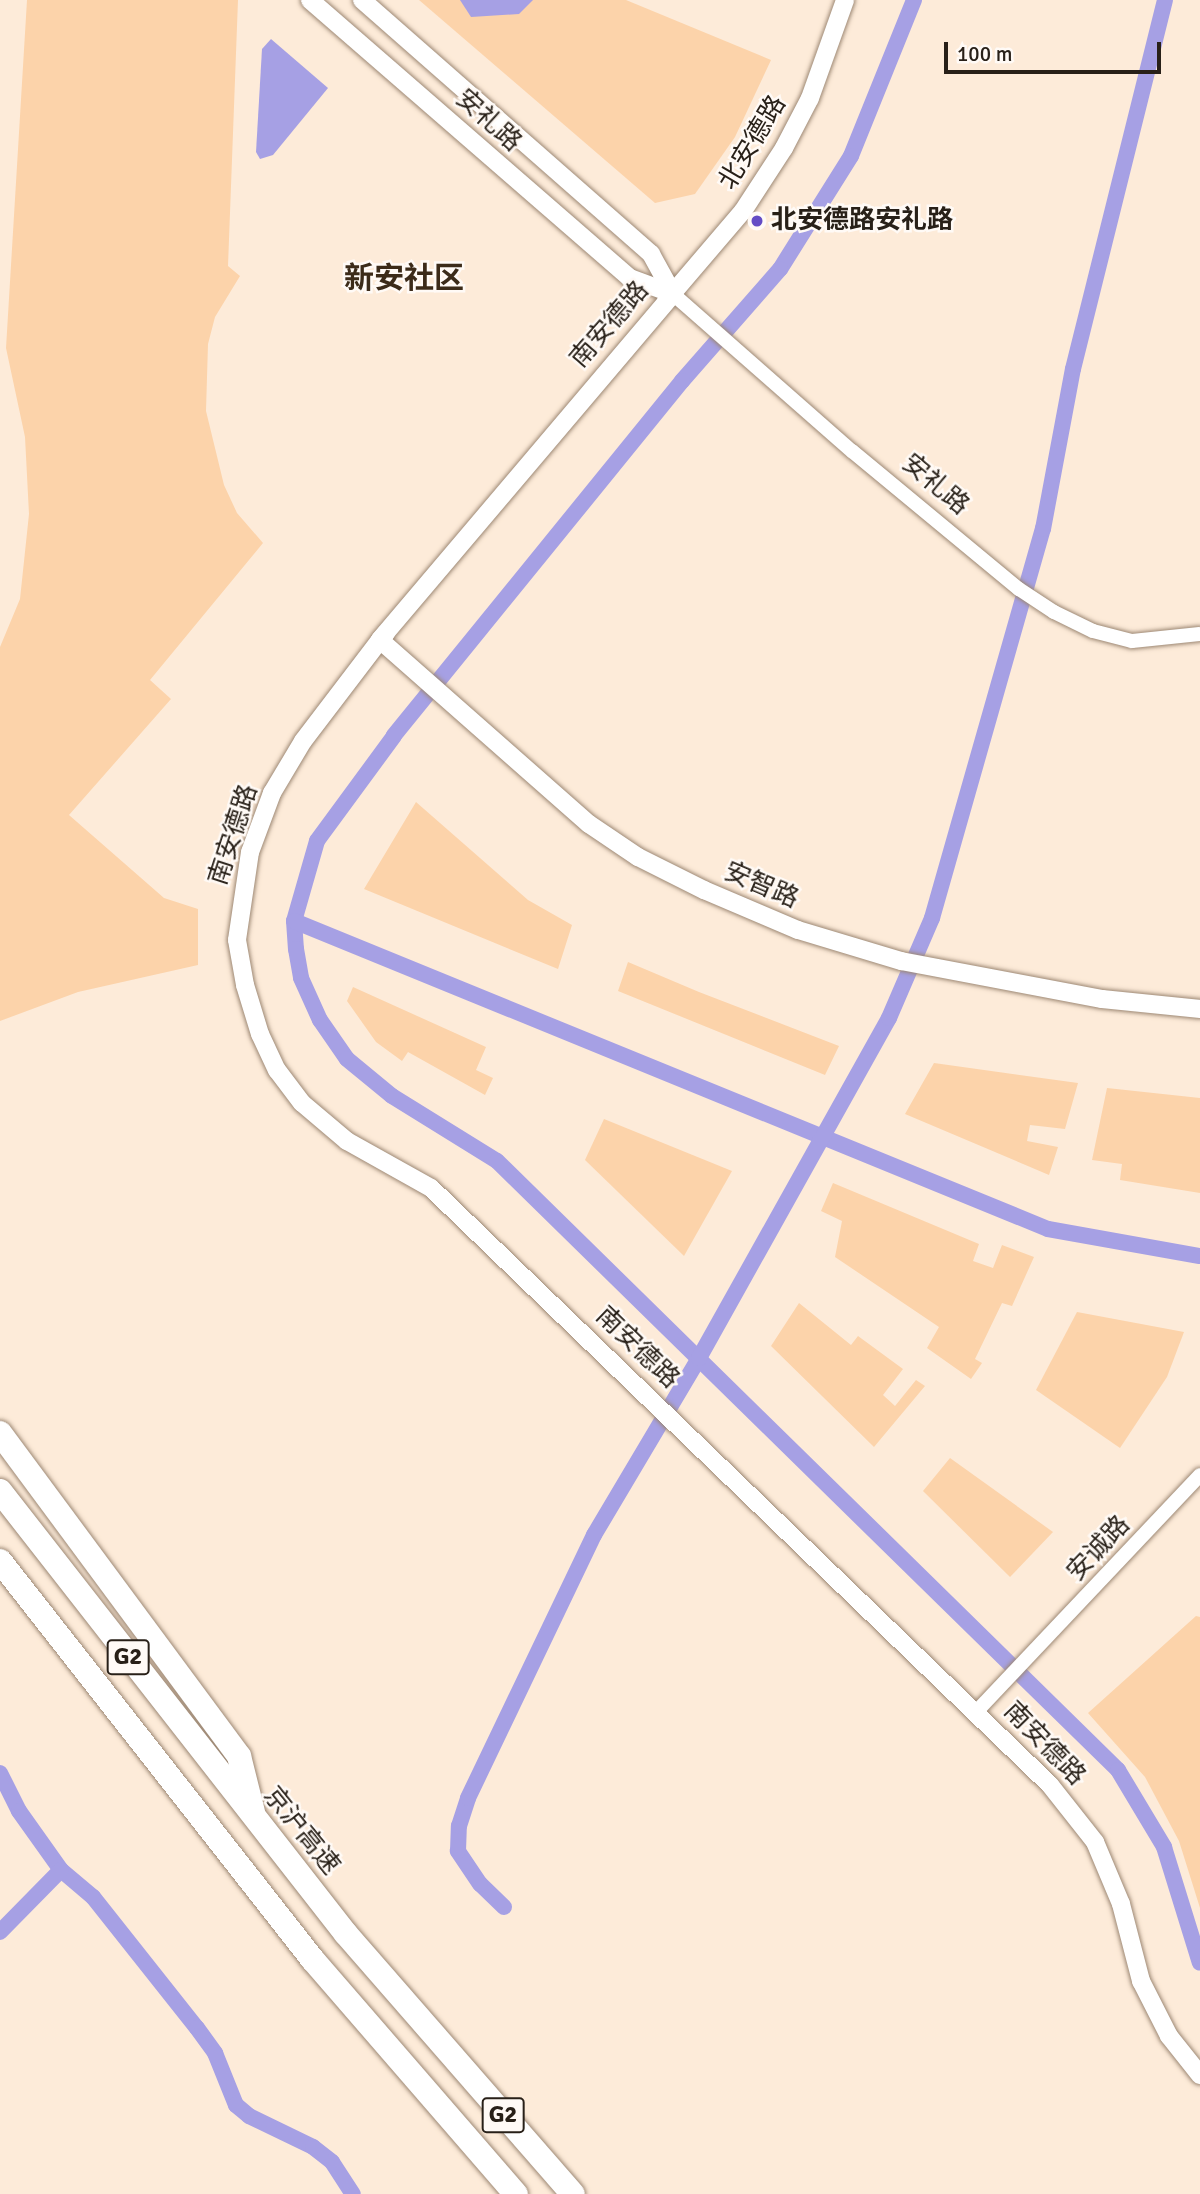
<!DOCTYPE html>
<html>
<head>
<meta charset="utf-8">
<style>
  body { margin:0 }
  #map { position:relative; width:1200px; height:2194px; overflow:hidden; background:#fdebd9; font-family:Signika,"Noto Sans SC",sans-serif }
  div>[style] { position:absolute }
  .green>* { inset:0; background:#fcd3aa }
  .water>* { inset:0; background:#a6a0e4 }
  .canal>* { height:16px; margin:-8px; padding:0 8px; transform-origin:8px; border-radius:8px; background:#a6a0e4 }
  .roads { filter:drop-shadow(0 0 2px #9d8874) drop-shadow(0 0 2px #9d8874) }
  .minor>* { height:14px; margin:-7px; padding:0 7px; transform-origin:7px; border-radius:7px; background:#fff }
  .tertiary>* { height:18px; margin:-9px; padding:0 9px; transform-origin:9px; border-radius:9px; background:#fff }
  .motorway>* { height:24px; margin:-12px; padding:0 12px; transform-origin:12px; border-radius:12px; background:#fff }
  .dots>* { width:19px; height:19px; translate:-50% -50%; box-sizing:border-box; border:4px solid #fffaf6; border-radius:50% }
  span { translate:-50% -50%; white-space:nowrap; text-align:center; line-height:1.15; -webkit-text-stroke:5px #fffaf6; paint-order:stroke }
  .shield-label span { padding:2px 5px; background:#fffaf6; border:2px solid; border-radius:5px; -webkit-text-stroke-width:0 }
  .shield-label { font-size:24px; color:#282018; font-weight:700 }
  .street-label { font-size:26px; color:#282018 }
  .poi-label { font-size:26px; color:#282018; font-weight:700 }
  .left { translate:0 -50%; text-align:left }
  .quarter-label { font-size:30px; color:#3c2b19; font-weight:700 }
  .scale { position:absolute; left:944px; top:42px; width:217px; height:32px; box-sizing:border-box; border:4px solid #282018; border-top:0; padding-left:9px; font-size:21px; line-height:24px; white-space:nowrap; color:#282018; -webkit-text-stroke:5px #fffaf6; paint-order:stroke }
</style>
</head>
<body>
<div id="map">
  <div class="green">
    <i style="clip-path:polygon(27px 0,238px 0,228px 266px,240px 276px,215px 317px,208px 344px,206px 411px,224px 485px,237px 513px,263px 543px,150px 680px,171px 699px,69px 815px,164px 898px,198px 909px,198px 965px,78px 992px,0 1021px,0 647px,20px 599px,29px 514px,25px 437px,6px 348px)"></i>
    <i style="clip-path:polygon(419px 0,626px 0,771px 60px,735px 137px,695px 194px,655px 203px)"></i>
    <i style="clip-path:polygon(416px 802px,528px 900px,572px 925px,558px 969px,364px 889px)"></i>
    <i style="clip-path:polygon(628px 962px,699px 992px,839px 1046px,825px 1075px,618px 991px)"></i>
    <i style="clip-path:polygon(353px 987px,486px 1047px,476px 1070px,493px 1078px,485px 1095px,408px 1052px,402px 1061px,376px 1042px,347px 1001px)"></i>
    <i style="clip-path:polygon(934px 1063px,1078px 1083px,1065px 1129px,1030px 1125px,1027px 1141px,1058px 1147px,1049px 1175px,905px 1114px)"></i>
    <i style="clip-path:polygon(1107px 1088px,1200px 1098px,1200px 1193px,1120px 1180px,1122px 1164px,1092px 1160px)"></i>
    <i style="clip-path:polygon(604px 1119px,732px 1171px,684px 1256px,585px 1160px)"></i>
    <i style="clip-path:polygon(833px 1183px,979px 1244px,973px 1261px,993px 1268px,1002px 1245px,1034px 1257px,1012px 1306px,1002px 1303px,975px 1359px,982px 1363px,971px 1379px,927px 1348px,939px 1327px,835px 1257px,842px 1221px,821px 1211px)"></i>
    <i style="clip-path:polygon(799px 1303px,851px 1345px,858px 1336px,903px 1369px,883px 1395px,895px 1406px,916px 1380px,925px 1386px,874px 1447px,771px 1346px)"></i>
    <i style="clip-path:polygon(1077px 1312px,1184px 1332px,1167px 1377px,1120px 1448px,1036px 1390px)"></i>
    <i style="clip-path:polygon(950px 1458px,1053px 1532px,1010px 1577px,923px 1491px)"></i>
    <i style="clip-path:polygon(1196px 1616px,1200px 1617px,1200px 1908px,1179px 1841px,1145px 1777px,1088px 1713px)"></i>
  </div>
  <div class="water">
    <i style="clip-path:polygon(460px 0,533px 0,519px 14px,471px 17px)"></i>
    <i style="clip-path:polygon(271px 39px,328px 88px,273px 155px,260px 159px,256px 152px,262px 49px)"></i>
  </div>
  <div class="canal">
    <i style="left:914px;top:0;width:168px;rotate:112deg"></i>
    <i style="left:851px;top:156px;width:133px;rotate:122.1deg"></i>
    <i style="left:780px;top:269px;width:149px;rotate:131.2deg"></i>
    <i style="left:682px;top:381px;width:457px;rotate:129.1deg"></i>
    <i style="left:394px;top:736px;width:130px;rotate:126.3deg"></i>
    <i style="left:317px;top:841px;width:83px;rotate:106deg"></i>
    <i style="left:294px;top:921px;width:28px;rotate:86deg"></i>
    <i style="left:296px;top:949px;width:29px;rotate:80deg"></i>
    <i style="left:301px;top:978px;width:46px;rotate:65.7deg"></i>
    <i style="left:320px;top:1020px;width:47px;rotate:55.3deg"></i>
    <i style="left:347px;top:1059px;width:58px;rotate:39.4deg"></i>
    <i style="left:392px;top:1096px;width:123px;rotate:31.8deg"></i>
    <i style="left:497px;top:1161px;width:870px;rotate:44.44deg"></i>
    <i style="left:1118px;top:1770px;width:90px;rotate:59.1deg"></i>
    <i style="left:1164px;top:1847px;width:121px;rotate:72.8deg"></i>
    <i style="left:294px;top:921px;width:814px;rotate:22.22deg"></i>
    <i style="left:1048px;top:1229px;width:154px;rotate:10.1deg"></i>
    <i style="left:0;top:1773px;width:42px;rotate:63.4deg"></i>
    <i style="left:19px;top:1811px;width:72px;rotate:54.6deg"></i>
    <i style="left:61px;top:1870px;width:42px;rotate:40.2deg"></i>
    <i style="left:93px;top:1897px;width:167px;rotate:51.6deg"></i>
    <i style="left:197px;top:2028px;width:31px;rotate:54deg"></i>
    <i style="left:215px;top:2053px;width:56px;rotate:68deg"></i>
    <i style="left:236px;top:2105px;width:17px;rotate:40deg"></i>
    <i style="left:249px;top:2116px;width:71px;rotate:25.8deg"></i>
    <i style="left:313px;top:2147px;width:24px;rotate:38deg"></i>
    <i style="left:332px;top:2162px;width:38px;rotate:57deg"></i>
    <i style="left:504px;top:1907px;width:33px;rotate:-136deg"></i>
    <i style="left:480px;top:1884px;width:40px;rotate:-124deg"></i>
    <i style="left:458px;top:1851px;width:25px;rotate:-88deg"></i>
    <i style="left:459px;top:1826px;width:29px;rotate:-72deg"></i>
    <i style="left:468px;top:1798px;width:292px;rotate:-64.4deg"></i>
    <i style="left:594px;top:1535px;width:206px;rotate:-59.3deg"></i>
    <i style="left:699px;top:1358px;width:389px;rotate:-60.8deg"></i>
    <i style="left:889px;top:1018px;width:109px;rotate:-66.7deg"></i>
    <i style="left:932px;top:918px;width:405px;rotate:-74.1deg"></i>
    <i style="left:1043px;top:529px;width:163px;rotate:-79.4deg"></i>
    <i style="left:1073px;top:369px;width:380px;rotate:-76deg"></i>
    <i style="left:0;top:1932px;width:87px;rotate:-45.5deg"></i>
  </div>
  <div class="roads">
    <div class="minor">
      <i style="left:673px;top:294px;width:238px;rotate:41.3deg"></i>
      <i style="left:852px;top:451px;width:217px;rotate:39.6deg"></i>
      <i style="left:1019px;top:589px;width:42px;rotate:33.3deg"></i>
      <i style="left:1054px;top:612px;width:43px;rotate:26deg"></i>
      <i style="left:1093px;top:631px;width:40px;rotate:14.4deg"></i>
      <i style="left:1132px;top:641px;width:68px;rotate:-5.9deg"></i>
      <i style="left:976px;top:1712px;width:326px;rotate:-46.6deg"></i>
    </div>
    <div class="tertiary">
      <i style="left:310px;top:0;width:424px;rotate:41deg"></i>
      <i style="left:630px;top:278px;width:46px;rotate:20.4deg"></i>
      <i style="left:362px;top:0;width:385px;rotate:41.3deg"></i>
      <i style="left:651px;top:254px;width:46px;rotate:61.2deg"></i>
      <i style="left:673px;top:294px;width:453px;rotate:130.3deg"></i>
      <i style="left:380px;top:640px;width:127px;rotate:127.3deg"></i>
      <i style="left:303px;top:741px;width:61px;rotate:120.8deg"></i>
      <i style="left:272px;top:793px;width:63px;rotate:110.4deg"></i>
      <i style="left:250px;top:852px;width:89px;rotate:98.4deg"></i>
      <i style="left:237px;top:940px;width:46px;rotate:79.9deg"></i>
      <i style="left:245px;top:985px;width:51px;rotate:73deg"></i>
      <i style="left:260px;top:1034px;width:40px;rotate:65deg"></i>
      <i style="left:277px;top:1070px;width:41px;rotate:52.9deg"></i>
      <i style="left:302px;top:1103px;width:59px;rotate:40.2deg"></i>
      <i style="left:347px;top:1141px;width:96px;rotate:29.2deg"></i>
      <i style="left:431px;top:1188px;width:860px;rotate:43.96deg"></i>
      <i style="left:1050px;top:1785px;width:73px;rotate:51.7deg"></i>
      <i style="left:1095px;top:1842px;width:67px;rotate:67.2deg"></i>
      <i style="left:1121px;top:1904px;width:80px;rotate:75.4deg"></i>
      <i style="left:1141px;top:1981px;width:62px;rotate:63deg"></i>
      <i style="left:1169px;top:2036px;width:50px;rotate:51.5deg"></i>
      <i style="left:666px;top:301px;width:118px;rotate:-49.5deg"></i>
      <i style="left:743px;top:211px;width:75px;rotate:-56.9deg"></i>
      <i style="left:784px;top:148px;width:56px;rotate:-62.5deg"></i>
      <i style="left:810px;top:98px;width:104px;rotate:-70.3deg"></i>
      <i style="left:386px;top:633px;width:9px;rotate:131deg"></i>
      <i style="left:380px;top:640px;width:278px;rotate:41.4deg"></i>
      <i style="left:589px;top:824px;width:59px;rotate:34deg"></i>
      <i style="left:638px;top:857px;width:74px;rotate:26.6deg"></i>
      <i style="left:704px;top:890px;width:102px;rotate:23.1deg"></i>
      <i style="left:798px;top:930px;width:108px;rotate:16.8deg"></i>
      <i style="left:901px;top:961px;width:205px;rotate:10.7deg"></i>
      <i style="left:1102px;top:999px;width:99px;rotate:5.8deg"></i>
    </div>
    <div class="motorway">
      <i style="left:0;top:1433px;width:402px;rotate:53.5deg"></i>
      <i style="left:239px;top:1756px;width:58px;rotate:76deg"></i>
      <i style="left:0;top:1491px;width:562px;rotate:52.01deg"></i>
      <i style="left:346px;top:1934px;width:345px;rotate:48.9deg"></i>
      <i style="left:0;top:1561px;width:507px;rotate:51.89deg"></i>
      <i style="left:313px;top:1960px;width:310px;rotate:49.1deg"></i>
    </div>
  </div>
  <div class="dots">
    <i style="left:757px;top:221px;background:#644cc5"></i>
  </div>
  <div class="shield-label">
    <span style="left:128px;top:1657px">G2</span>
    <span style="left:503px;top:2115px">G2</span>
  </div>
  <div class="street-label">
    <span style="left:488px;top:121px;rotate:42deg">安礼路</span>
    <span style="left:753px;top:143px;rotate:-59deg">北安德路</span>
    <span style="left:610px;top:325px;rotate:-49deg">南安德路</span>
    <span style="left:935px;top:485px;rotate:40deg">安礼路</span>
    <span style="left:234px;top:835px;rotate:-72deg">南安德路</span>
    <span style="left:761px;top:886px;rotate:23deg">安智路</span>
    <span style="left:637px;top:1348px;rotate:44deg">南安德路</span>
    <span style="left:1099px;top:1549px;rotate:-47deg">安诚路</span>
    <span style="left:1044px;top:1744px;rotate:46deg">南安德路</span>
    <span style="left:301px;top:1831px;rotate:51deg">京沪高速</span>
  </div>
  <div class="poi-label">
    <span class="left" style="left:771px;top:221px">北安德路安礼路</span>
  </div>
  <div class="quarter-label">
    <span style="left:404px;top:279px">新安社区</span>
  </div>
  <div class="scale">100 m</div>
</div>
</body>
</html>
